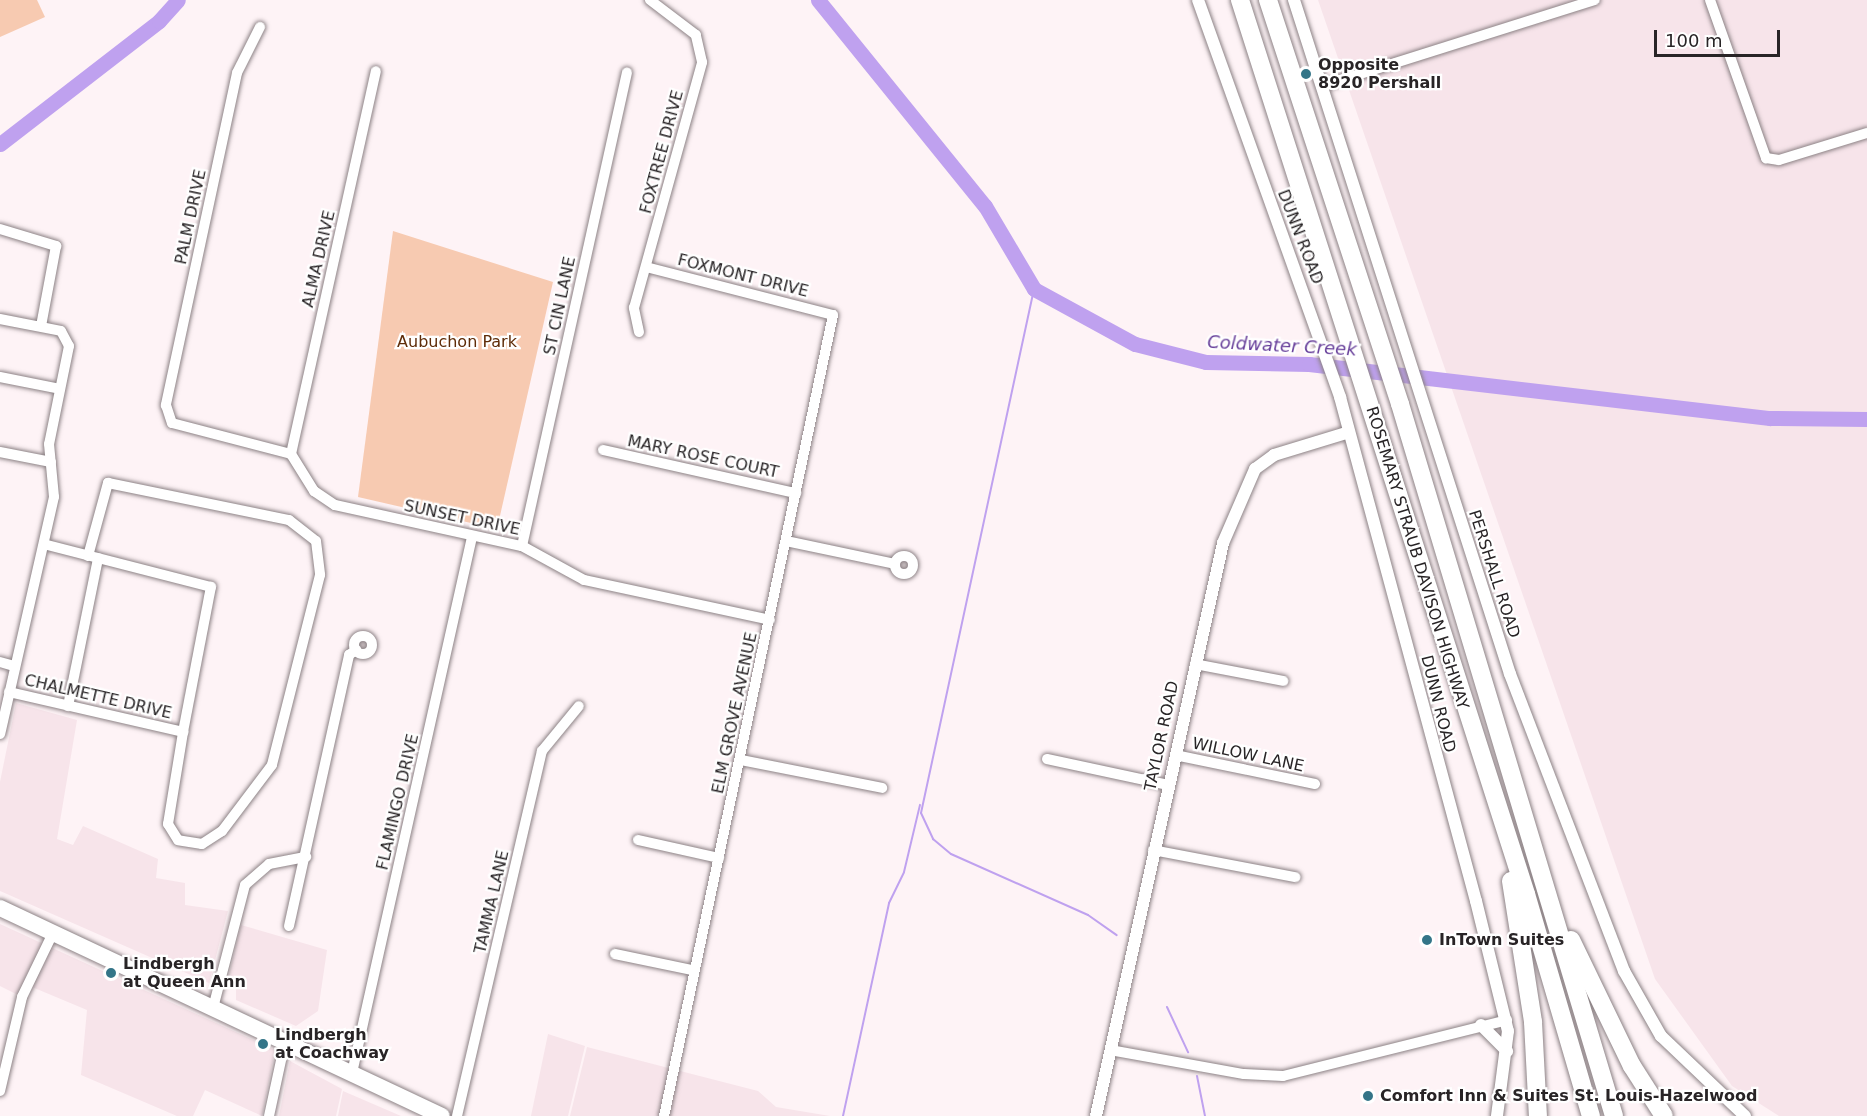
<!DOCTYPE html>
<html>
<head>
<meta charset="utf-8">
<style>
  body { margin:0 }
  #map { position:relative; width:1867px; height:1116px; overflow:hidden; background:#fef3f6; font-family:"DejaVu Sans",sans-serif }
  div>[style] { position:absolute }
  .built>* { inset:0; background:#f7e4ea }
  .green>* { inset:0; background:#f7cab1 }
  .stream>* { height:2px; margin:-1px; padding:0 1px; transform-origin:1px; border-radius:1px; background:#bfa1ef }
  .river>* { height:15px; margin:-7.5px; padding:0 7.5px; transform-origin:7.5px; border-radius:7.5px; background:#bfa1ef }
  .roads { filter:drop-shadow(0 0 2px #8c8285) drop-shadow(0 0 2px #8c8285) }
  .minor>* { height:10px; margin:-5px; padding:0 5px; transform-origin:5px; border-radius:5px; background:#fff }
  .minor>.ring { margin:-5px; padding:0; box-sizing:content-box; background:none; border:10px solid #fff; border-radius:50% }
  .tertiary>* { height:12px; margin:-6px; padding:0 6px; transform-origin:6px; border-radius:6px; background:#fff }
  .primary>* { height:16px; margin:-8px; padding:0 8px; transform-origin:8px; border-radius:8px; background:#fff }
  .motorway>* { height:18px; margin:-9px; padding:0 9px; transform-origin:9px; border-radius:9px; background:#fff }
  .dots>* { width:16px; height:16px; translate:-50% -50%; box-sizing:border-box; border:3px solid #fff; border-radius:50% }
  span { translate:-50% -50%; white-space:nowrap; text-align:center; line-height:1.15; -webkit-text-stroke:4.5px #fff; paint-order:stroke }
  .poi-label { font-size:16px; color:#282426; font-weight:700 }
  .left { translate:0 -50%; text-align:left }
  .street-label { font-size:16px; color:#282426 }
  .park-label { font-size:16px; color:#5e2c08 }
  .water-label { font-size:18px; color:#673f9a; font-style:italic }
  .scale { position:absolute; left:1654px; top:30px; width:126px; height:27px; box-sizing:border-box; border:3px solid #282426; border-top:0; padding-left:8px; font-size:18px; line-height:21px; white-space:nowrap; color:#282426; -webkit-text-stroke:4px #fff; paint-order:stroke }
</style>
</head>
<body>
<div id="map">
  <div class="built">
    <i style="clip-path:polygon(1318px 0,1867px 0,1867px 1116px,1779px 1116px,1732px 1086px,1655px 979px)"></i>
    <i style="clip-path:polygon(16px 703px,77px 720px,57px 839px,73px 845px,83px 826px,158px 859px,156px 878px,185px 883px,185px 905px,228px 911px,209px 983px,0 891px,0 782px)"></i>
    <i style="clip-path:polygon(0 924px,275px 1050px,262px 1116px,205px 1090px,193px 1116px,177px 1116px,81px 1075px,87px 1010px,32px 987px,18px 995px,0 986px)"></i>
    <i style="clip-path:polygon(241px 925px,327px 950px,318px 1011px,296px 1026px,236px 1000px,236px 977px,229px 975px)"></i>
    <i style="clip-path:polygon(548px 1034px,585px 1046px,568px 1116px,531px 1116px)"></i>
    <i style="clip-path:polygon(587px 1047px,758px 1091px,776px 1107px,830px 1116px,570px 1116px)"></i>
    <i style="clip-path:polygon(290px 1061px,342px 1089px,336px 1116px,279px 1116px)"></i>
    <i style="clip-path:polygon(343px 1091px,401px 1116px,338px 1116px)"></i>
  </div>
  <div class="green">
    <i style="clip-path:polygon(0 0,37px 0,45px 17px,0 37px)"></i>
    <i style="clip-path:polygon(393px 231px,553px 282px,497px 529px,358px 497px)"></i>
  </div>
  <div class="stream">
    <i style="left:1034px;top:289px;width:536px;rotate:102.17deg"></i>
    <i style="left:921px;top:813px;width:29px;rotate:65deg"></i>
    <i style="left:933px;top:839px;width:23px;rotate:40deg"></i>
    <i style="left:951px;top:854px;width:150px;rotate:24deg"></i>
    <i style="left:1088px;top:915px;width:35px;rotate:35deg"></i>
    <i style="left:1167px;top:1007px;width:50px;rotate:65deg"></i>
    <i style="left:1197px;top:1076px;width:41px;rotate:78.7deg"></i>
    <i style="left:843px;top:1116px;width:218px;rotate:-77.8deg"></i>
    <i style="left:889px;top:903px;width:34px;rotate:-64deg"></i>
    <i style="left:904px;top:872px;width:69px;rotate:-76.6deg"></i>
  </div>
  <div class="river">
    <i style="left:818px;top:0;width:265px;rotate:51deg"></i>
    <i style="left:985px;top:206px;width:96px;rotate:59.4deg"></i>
    <i style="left:1034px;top:289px;width:115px;rotate:28.6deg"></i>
    <i style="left:1135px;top:344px;width:73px;rotate:14.2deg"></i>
    <i style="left:1206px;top:362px;width:103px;rotate:1.1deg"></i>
    <i style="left:1309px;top:364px;width:464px;rotate:6.7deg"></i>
    <i style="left:1770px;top:418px;width:97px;rotate:0.6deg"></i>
    <i style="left:0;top:144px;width:201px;rotate:-37.7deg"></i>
    <i style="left:159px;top:21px;width:28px;rotate:-48deg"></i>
  </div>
  <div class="roads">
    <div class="minor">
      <i style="left:1710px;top:0;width:168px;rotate:70.5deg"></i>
      <i style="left:1766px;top:158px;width:13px;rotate:9deg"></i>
      <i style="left:1779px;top:160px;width:92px;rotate:-17.1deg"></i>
      <i style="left:260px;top:27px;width:51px;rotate:116.6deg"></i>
      <i style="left:237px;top:73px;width:340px;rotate:102.1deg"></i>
      <i style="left:166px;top:405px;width:19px;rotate:72deg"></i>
      <i style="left:172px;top:423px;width:123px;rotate:14.6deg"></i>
      <i style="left:291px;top:454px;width:44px;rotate:58.1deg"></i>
      <i style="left:314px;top:491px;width:25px;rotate:34deg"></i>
      <i style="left:335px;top:505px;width:191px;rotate:12.4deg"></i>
      <i style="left:522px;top:546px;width:71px;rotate:28.7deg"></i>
      <i style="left:584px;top:580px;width:190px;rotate:12.1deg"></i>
      <i style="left:1322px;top:86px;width:286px;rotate:-17.5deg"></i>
      <i style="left:0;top:229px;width:59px;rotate:16.9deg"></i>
      <i style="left:56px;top:246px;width:81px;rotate:100.6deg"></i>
      <i style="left:646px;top:267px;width:193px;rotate:14.4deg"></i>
      <i style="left:833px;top:315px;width:819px;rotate:101.91deg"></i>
      <i style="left:0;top:319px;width:62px;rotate:11.1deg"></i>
      <i style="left:61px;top:331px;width:17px;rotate:62deg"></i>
      <i style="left:69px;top:346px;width:100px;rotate:101.5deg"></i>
      <i style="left:49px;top:444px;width:53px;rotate:84.6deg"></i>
      <i style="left:54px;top:497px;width:243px;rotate:102.8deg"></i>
      <i style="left:639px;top:332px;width:25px;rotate:-102deg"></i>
      <i style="left:634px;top:308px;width:255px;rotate:-74.5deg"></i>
      <i style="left:702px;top:62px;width:28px;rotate:-103deg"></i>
      <i style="left:696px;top:35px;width:58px;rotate:-142.7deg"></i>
      <i style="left:0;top:377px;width:61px;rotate:11.3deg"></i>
      <i style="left:603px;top:450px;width:198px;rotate:12.6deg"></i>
      <i style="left:0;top:452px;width:52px;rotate:11.1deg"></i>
      <i style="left:291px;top:454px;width:392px;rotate:-77.5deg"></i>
      <i style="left:786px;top:541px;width:111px;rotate:11.9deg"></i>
      <i style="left:522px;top:546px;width:485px;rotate:-77.5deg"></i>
      <i style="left:88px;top:556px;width:76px;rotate:-74.7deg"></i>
      <i style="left:108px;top:483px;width:185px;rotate:11.6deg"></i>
      <i style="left:289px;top:520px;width:34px;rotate:38deg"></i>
      <i style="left:316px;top:541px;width:34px;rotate:83deg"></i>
      <i style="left:320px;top:575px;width:196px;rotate:104.2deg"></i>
      <i style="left:272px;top:765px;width:83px;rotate:127.1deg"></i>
      <i style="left:222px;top:831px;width:24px;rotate:147deg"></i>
      <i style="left:202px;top:844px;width:24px;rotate:-171deg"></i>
      <i style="left:178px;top:840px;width:19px;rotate:-122deg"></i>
      <i style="left:168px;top:824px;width:93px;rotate:-80.7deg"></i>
      <i class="ring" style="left:895px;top:556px;width:8px;height:8px"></i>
      <i class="ring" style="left:354px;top:636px;width:8px;height:8px"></i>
      <i style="left:0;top:662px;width:15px;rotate:16deg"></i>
      <i style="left:1195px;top:664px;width:90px;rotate:10.9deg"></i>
      <i style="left:9px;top:692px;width:179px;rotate:12.9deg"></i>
      <i style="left:183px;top:732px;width:148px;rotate:-79.1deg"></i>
      <i style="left:211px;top:587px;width:172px;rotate:-165.6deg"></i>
      <i style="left:68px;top:706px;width:151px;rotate:-78.5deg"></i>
      <i style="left:1175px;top:755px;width:143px;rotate:11.7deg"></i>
      <i style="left:1047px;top:759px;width:124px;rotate:12.1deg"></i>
      <i style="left:741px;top:760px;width:144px;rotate:11.2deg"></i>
      <i style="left:638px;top:840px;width:83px;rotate:12.5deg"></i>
      <i style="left:1153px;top:850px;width:145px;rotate:10.8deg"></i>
      <i style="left:289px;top:926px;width:278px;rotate:-77.5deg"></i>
      <i style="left:349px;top:655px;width:9px;rotate:-36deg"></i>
      <i style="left:615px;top:954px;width:79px;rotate:11.7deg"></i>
      <i style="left:213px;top:1008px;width:127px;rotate:-75.4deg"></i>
      <i style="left:245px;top:885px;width:32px;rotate:-41deg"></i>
      <i style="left:269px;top:864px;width:38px;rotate:-11deg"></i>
      <i style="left:1110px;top:1050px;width:136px;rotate:10.2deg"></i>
      <i style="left:1244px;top:1074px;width:39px;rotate:3deg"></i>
      <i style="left:1283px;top:1076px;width:231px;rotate:-14deg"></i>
      <i style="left:352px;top:1073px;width:549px;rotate:-77.38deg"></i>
      <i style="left:0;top:1091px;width:97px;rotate:-76.8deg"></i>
      <i style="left:22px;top:997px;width:71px;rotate:-64.2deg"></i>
      <i style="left:269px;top:1116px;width:76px;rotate:-77.8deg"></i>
      <i style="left:457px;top:1116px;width:375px;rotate:-76.9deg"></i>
      <i style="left:542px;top:751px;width:58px;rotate:-50.6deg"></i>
    </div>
    <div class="tertiary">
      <i style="left:1198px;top:0;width:422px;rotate:70.3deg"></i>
      <i style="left:1340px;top:397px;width:522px;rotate:74.9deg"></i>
      <i style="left:1476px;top:901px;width:134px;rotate:76.2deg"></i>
      <i style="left:1508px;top:1031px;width:86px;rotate:97.4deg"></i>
      <i style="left:1294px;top:0;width:708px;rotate:72.23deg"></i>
      <i style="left:1510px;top:674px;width:318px;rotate:69deg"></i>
      <i style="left:1624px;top:971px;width:75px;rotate:60.4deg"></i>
      <i style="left:1661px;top:1036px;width:116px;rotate:43.6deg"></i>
      <i style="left:1481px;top:1025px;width:37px;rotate:45deg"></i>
      <i style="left:1096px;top:1116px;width:587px;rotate:-77.5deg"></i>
      <i style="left:1223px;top:543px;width:81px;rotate:-66.6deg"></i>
      <i style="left:1255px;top:469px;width:24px;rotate:-36deg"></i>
      <i style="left:1274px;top:455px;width:78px;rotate:-17deg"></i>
    </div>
    <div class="primary">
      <i style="left:0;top:908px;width:488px;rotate:25.2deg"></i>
    </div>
    <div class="motorway">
      <i style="left:1240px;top:0;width:939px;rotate:72.26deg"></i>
      <i style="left:1526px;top:894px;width:231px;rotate:73.7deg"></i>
      <i style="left:1268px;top:0;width:425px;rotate:71.9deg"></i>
      <i style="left:1400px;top:404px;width:743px;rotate:73.27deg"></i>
      <i style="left:1511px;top:881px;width:143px;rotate:81.1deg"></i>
      <i style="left:1533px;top:1022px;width:94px;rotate:87deg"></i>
      <i style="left:1571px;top:940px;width:140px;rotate:64.2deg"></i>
      <i style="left:1632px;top:1066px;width:59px;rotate:57.4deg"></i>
    </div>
  </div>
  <div class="dots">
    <i style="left:1306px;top:74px;background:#347588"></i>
    <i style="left:1427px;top:940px;background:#347588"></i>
    <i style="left:111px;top:973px;background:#347588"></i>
    <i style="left:263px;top:1044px;background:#347588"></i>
    <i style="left:1368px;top:1096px;background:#347588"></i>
  </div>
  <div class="poi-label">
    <span class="left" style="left:1318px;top:74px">Opposite<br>8920 Pershall</span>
    <span class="left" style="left:1439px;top:940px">InTown Suites</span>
    <span class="left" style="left:123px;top:973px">Lindbergh<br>at Queen Ann</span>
    <span class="left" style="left:275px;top:1044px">Lindbergh<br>at Coachway</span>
    <span class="left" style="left:1380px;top:1096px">Comfort Inn &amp; Suites St. Louis-Hazelwood</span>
  </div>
  <div class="street-label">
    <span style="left:662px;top:152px;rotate:-75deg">FOXTREE DRIVE</span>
    <span style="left:191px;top:217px;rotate:-78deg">PALM DRIVE</span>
    <span style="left:1300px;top:237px;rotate:69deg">DUNN ROAD</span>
    <span style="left:319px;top:259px;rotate:-77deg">ALMA DRIVE</span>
    <span style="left:743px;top:276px;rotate:14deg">FOXMONT DRIVE</span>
    <span style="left:560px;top:306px;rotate:-78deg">ST CIN LANE</span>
    <span style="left:703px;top:457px;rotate:12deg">MARY ROSE COURT</span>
    <span style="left:462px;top:518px;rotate:12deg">SUNSET DRIVE</span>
    <span style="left:1417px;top:558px;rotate:73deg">ROSEMARY STRAUB DAVISON HIGHWAY</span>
    <span style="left:1494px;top:574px;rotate:72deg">PERSHALL ROAD</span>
    <span style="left:98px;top:697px;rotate:13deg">CHALMETTE DRIVE</span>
    <span style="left:1438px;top:704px;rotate:76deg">DUNN ROAD</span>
    <span style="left:735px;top:713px;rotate:-78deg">ELM GROVE AVENUE</span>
    <span style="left:1162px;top:736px;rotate:-78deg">TAYLOR ROAD</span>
    <span style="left:1248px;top:755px;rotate:12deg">WILLOW LANE</span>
    <span style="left:398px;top:802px;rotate:-77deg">FLAMINGO DRIVE</span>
    <span style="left:492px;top:902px;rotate:-77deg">TAMMA LANE</span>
  </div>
  <div class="park-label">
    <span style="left:457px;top:342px">Aubuchon Park</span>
  </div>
  <div class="water-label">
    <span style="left:1282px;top:346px;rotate:3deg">Coldwater Creek</span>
  </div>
  <div class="scale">100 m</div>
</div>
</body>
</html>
